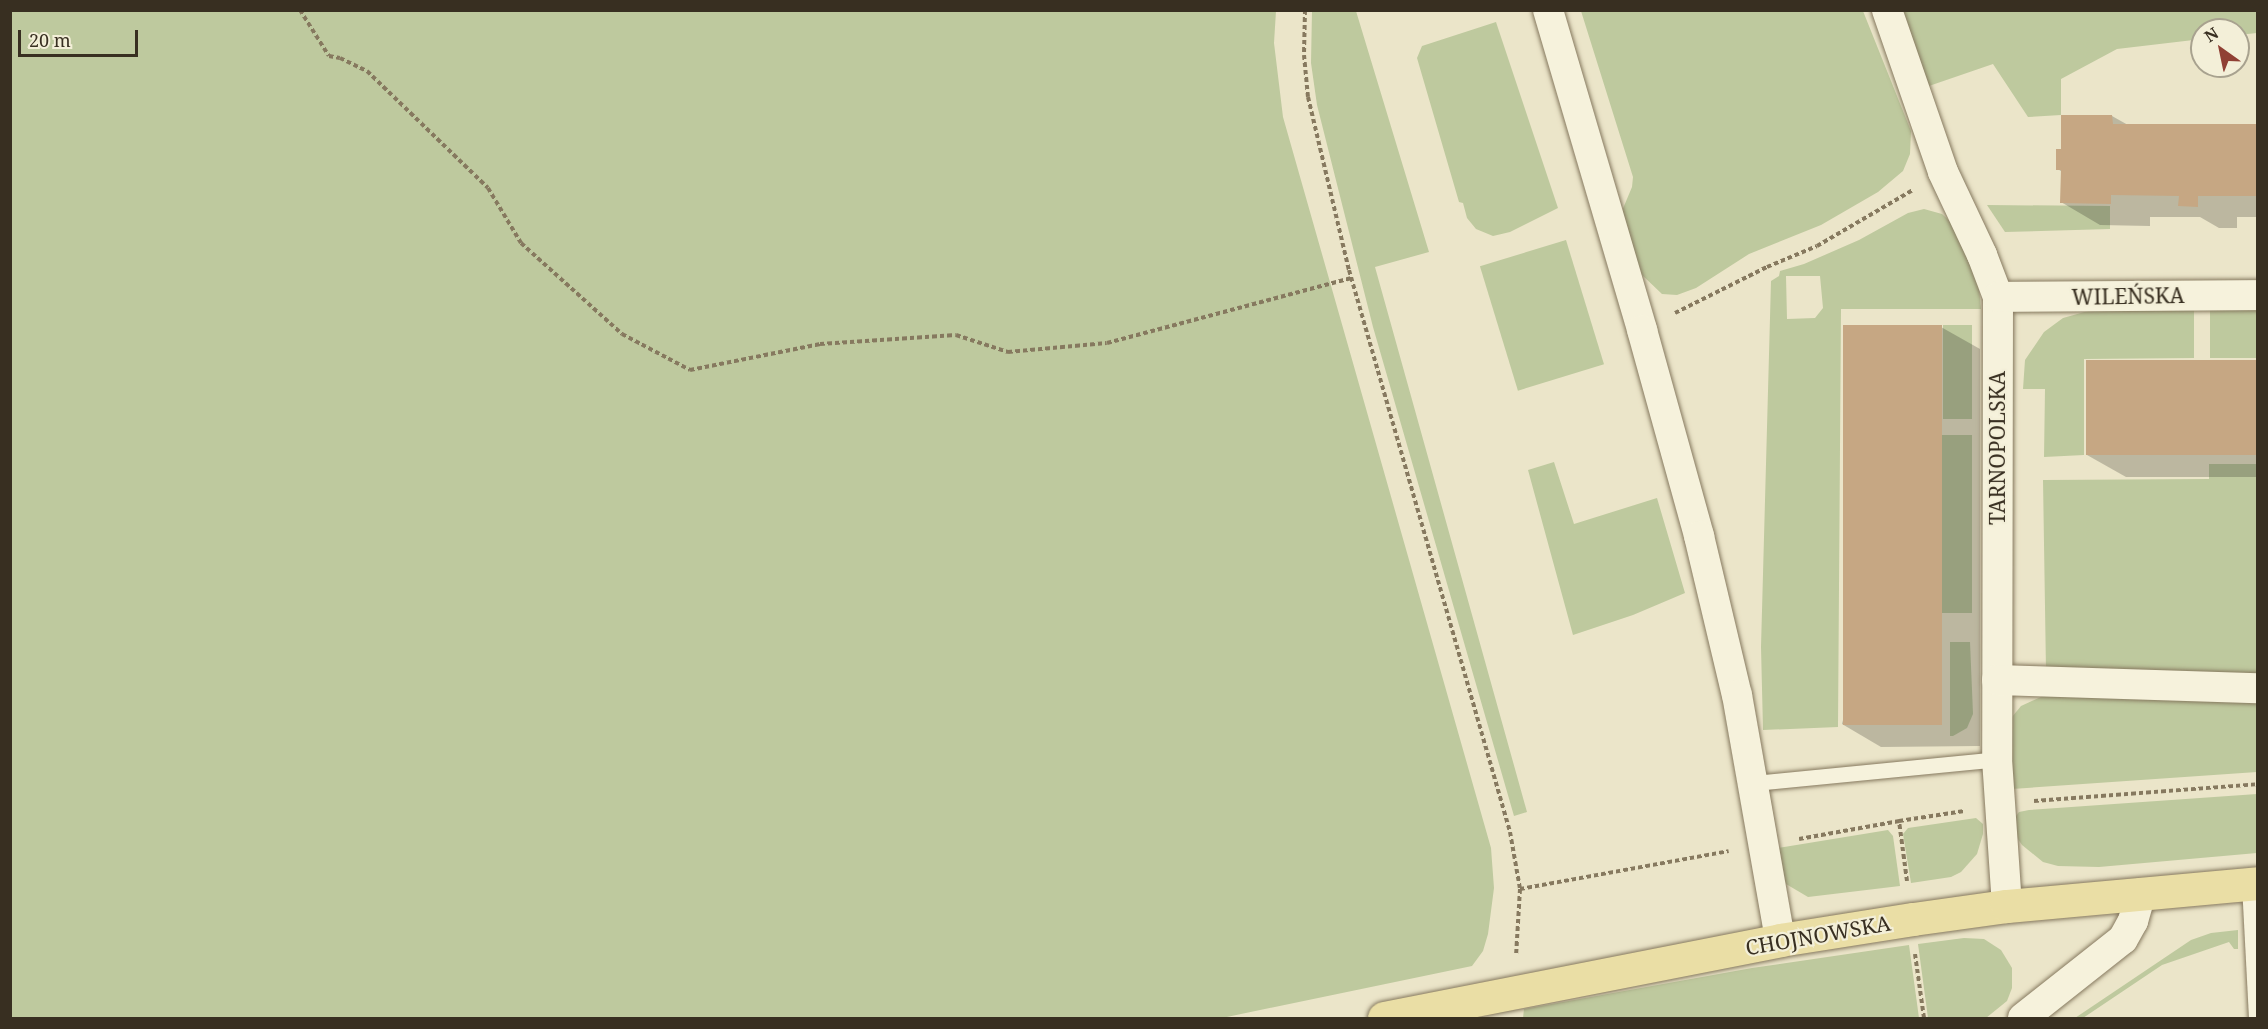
<!DOCTYPE html>
<html>
<head>
<meta charset="utf-8">
<style>
  body { margin:0 }
  #map { position:relative; width:2268px; height:1029px; overflow:hidden; background:#ebe5c9; font-family:"Noto Serif",serif }
  div>[style] { position:absolute }
  .green>* { inset:0; background:#bec99e; transform-origin:0 0 }
  .shadow>* { inset:0; background:#0003 }
  .building>* { inset:0; background:#c6a783; transform-origin:0 0 }
  .path>* { height:4px; margin-top:-2px; transform-origin:0; background:repeating-linear-gradient(90deg,#86795f 0 4.5px,transparent 0 7.5px) }
  .roads { filter:drop-shadow(0 0 2px #86795f) drop-shadow(0 0 2px #86795f) }
  .service>* { height:15px; margin:-7.5px; padding:0 7.5px; transform-origin:7.5px; border-radius:7.5px; background:#f6f2dc }
  .minor>* { height:30px; margin:-15px; padding:0 15px; transform-origin:15px; border-radius:15px; background:#f6f2dc }
  .primary>* { height:33px; margin:-16.5px; padding:0 16.5px; transform-origin:16.5px; border-radius:16.5px; background:#eadea5 }
  span { translate:-50% -50%; white-space:nowrap; text-align:center; line-height:1.15; -webkit-text-stroke:4.5px #f3efd8; paint-order:stroke }
  .street-label { font-size:21px; color:#382f21 }
  .frame { position:absolute; inset:0; border:12px solid #382f21; pointer-events:none }
  .north { position:absolute; left:2190px; top:18px; width:60px; height:60px; box-sizing:border-box; background:#f3efd8; border:2px solid #a8a28f; border-radius:50%; rotate:327deg; font-size:16px; font-weight:700; line-height:24px; text-align:center; color:#382f21 }
  .north::after { content:''; display:block; margin:auto; width:21px; height:27px; background:#904034; clip-path:polygon(50% 0,100% 100%,50% 72%,0 100%) }
  .scale { position:absolute; left:18px; top:30px; width:120px; height:27px; box-sizing:border-box; border:3px solid #382f21; border-top:0; padding-left:8px; font-size:18px; line-height:21px; white-space:nowrap; color:#382f21; -webkit-text-stroke:4px #f3efd8; paint-order:stroke }
</style>
</head>
<body>
<div id="map">
  <div class="green">
    <i style="clip-path:polygon(10px 11px,1276px 11px,1274px 43px,1283px 117px,1491px 848px,1494px 888px,1488px 934px,1483px 951px,1472px 966px,1222px 1018px,11px 1018px)"></i>
    <i style="clip-path:polygon(1312px 11px,1356px 11px,1429px 252px,1375px 267px,1527px 812px,1514px 816px,1373px 327px,1317px 105px,1311px 63px)"></i>
    <i style="clip-path:polygon(1581px 11px,1863px 11px,1911px 131px,1910px 154px,1903px 171px,1878px 192px,1821px 225px,1749px 254px,1696px 288px,1677px 295px,1662px 294px,1641px 274px,1619px 218px,1632px 187px,1633px 177px)"></i>
    <i style="clip-path:polygon(1899px 11px,2257px 11px,2257px 33px,2238px 35px,2238px 30px,2202px 30px,2202px 39px,2117px 49px,2061px 79px,2061px 115px,2028px 117px,1993px 64px,1926px 87px)"></i>
    <i style="clip-path:polygon(1496px 22px,1558px 208px,1510px 232px,1493px 236px,1476px 229px,1467px 218px,1463px 203px,1459px 202px,1417px 58px,1422px 46px)"></i>
    <i style="clip-path:polygon(1987px 205px,2110px 206px,2110px 229px,2005px 232px)"></i>
    <i style="clip-path:polygon(evenodd,1924px 209px,1942px 214px,1955px 226px,1979px 287px,1981px 309px,1841px 309px,1838px 727px,1763px 730px,1761px 647px,1771px 281px,1779px 276px,1780px 271px,1804px 264px,1859px 240px,1908px 213px,1924px 209px,1786px 276px,1820px 276px,1823px 308px,1815px 318px,1787px 319px,1786px 276px)"></i>
    <i style="left:1566px;top:240px;width:130px;height:90px;rotate:73deg"></i>
    <i style="left:2210px;top:308px;width:47px;height:50px"></i>
    <i style="clip-path:polygon(2194px 310px,2194px 358px,2084px 359px,2084px 455px,2044px 457px,2045px 389px,2023px 389px,2025px 360px,2044px 332px,2063px 318px,2088px 311px)"></i>
    <i style="left:1943px;top:325px;width:29px;height:94px"></i>
    <i style="left:1942px;top:435px;width:30px;height:178px"></i>
    <i style="clip-path:polygon(1554px 462px,1574px 524px,1657px 498px,1685px 593px,1633px 615px,1573px 635px,1528px 470px)"></i>
    <i style="clip-path:polygon(2209px 464px,2257px 464px,2257px 673px,2046px 671px,2043px 480px,2209px 479px)"></i>
    <i style="clip-path:polygon(1950px 642px,1970px 642px,1973px 714px,1967px 728px,1953px 736px,1950px 736px)"></i>
    <i style="clip-path:polygon(2043px 696px,2257px 698px,2257px 772px,2012px 789px,2012px 717px,2021px 706px)"></i>
    <i style="clip-path:polygon(2257px 794px,2257px 853px,2099px 867px,2058px 866px,2043px 862px,2022px 845px,2013px 832px,2013px 820px,2019px 812px,2029px 810px)"></i>
    <i style="clip-path:polygon(1976px 818px,1983px 824px,1983px 834px,1977px 854px,1961px 872px,1951px 877px,1911px 883px,1903px 834px,1908px 828px)"></i>
    <i style="clip-path:polygon(1888px 830px,1893px 836px,1900px 886px,1808px 897px,1786px 884px,1780px 868px,1778px 848px)"></i>
    <i style="clip-path:polygon(2238px 930px,2238px 949px,2234px 949px,2229px 942px,2162px 965px,2083px 1018px,2075px 1018px,2191px 940px,2211px 933px)"></i>
    <i style="clip-path:polygon(1964px 938px,1984px 939px,2001px 950px,2012px 968px,2012px 988px,2007px 1001px,1986px 1018px,1928px 1018px,1918px 944px)"></i>
    <i style="clip-path:polygon(1909px 945px,1919px 1018px,1523px 1018px,1524px 1009px,1752px 968px)"></i>
  </div>
  <div class="shadow">
    <i style="clip-path:polygon(2112px 116px,2128px 125px,2258px 126px,2258px 217px,2237px 217px,2237px 228px,2219px 228px,2200px 217px,2150px 217px,2150px 226px,2100px 225px,2061px 202px,2062px 172px,2058px 169px)"></i>
    <i style="clip-path:polygon(1941px 327px,1980px 349px,1980px 746px,1881px 747px,1842px 724px)"></i>
    <i style="clip-path:polygon(2258px 362px,2258px 477px,2126px 477px,2087px 455px)"></i>
  </div>
  <div class="building">
    <i style="clip-path:polygon(2061px 115px,2112px 115px,2113px 124px,2258px 124px,2258px 196px,2198px 196px,2198px 207px,2178px 206px,2179px 196px,2111px 195px,2111px 204px,2060px 203px,2061px 170px,2056px 170px,2056px 149px,2061px 149px)"></i>
    <i style="left:1843px;top:325px;width:99px;height:400px"></i>
    <i style="left:2258px;top:360px;width:95px;height:172px;rotate:90deg"></i>
  </div>
  <div class="path">
    <i style="left:300px;top:10px;width:54px;rotate:57.8deg"></i>
    <i style="left:329px;top:56px;width:11px;rotate:10deg"></i>
    <i style="left:340px;top:58px;width:30px;rotate:26deg"></i>
    <i style="left:367px;top:71px;width:168px;rotate:44deg"></i>
    <i style="left:488px;top:188px;width:64px;rotate:59deg"></i>
    <i style="left:521px;top:243px;width:136px;rotate:42deg"></i>
    <i style="left:622px;top:334px;width:77px;rotate:27.9deg"></i>
    <i style="left:690px;top:370px;width:133px;rotate:-11.3deg"></i>
    <i style="left:820px;top:344px;width:136px;rotate:-3.8deg"></i>
    <i style="left:956px;top:335px;width:55px;rotate:18.1deg"></i>
    <i style="left:1008px;top:352px;width:99px;rotate:-5.2deg"></i>
    <i style="left:1107px;top:343px;width:253px;rotate:-14.9deg"></i>
    <i style="left:1305px;top:10px;width:45px;rotate:91.3deg"></i>
    <i style="left:1304px;top:55px;width:42px;rotate:84.6deg"></i>
    <i style="left:1308px;top:97px;width:178px;rotate:76.7deg"></i>
    <i style="left:1349px;top:270px;width:585px;rotate:74.01deg"></i>
    <i style="left:1510px;top:832px;width:58px;rotate:80deg"></i>
    <i style="left:1520px;top:889px;width:67px;rotate:93.4deg"></i>
    <i style="left:1675px;top:313px;width:103px;rotate:-26.6deg"></i>
    <i style="left:1767px;top:267px;width:54px;rotate:-22.8deg"></i>
    <i style="left:1817px;top:246px;width:111px;rotate:-30.3deg"></i>
    <i style="left:2034px;top:801px;width:225px;rotate:-4.3deg"></i>
    <i style="left:1799px;top:839px;width:102px;rotate:-10.2deg"></i>
    <i style="left:1907px;top:881px;width:61px;rotate:-97.6deg"></i>
    <i style="left:1899px;top:821px;width:66px;rotate:-8.7deg"></i>
    <i style="left:1520px;top:889px;width:212px;rotate:-10.3deg"></i>
    <i style="left:1915px;top:954px;width:65px;rotate:82deg"></i>
  </div>
  <div class="roads">
    <div class="service">
      <i style="left:1754px;top:783px;width:244px;rotate:-5.6deg"></i>
      <i style="left:2249px;top:884px;width:134px;rotate:87deg"></i>
    </div>
    <div class="minor">
      <i style="left:1548px;top:10px;width:334px;rotate:73.6deg"></i>
      <i style="left:1642px;top:330px;width:214px;rotate:74.5deg"></i>
      <i style="left:1699px;top:536px;width:163px;rotate:76.6deg"></i>
      <i style="left:1737px;top:695px;width:249px;rotate:80deg"></i>
      <i style="left:1887px;top:10px;width:171px;rotate:70.9deg"></i>
      <i style="left:1943px;top:172px;width:92px;rotate:64.8deg"></i>
      <i style="left:1982px;top:255px;width:45px;rotate:69.1deg"></i>
      <i style="left:1998px;top:297px;width:462px;rotate:90.1deg"></i>
      <i style="left:1997px;top:759px;width:147px;rotate:86.1deg"></i>
      <i style="left:1998px;top:297px;width:260px;rotate:-0.4deg"></i>
      <i style="left:1997px;top:680px;width:261px;rotate:1.8deg"></i>
      <i style="left:2023px;top:1018px;width:127px;rotate:-38.3deg"></i>
      <i style="left:2123px;top:939px;width:21px;rotate:-61deg"></i>
      <i style="left:2133px;top:921px;width:29px;rotate:-74deg"></i>
    </div>
    <div class="primary">
      <i style="left:1384px;top:1018px;width:404px;rotate:-11.1deg"></i>
      <i style="left:1780px;top:940px;width:135px;rotate:-9deg"></i>
      <i style="left:1913px;top:919px;width:95px;rotate:-7.9deg"></i>
      <i style="left:2007px;top:906px;width:252px;rotate:-5.2deg"></i>
    </div>
  </div>
  <div class="street-label">
    <span style="left:2128px;top:296px;rotate:-1deg">WILEŃSKA</span>
    <span style="left:1997px;top:448px;rotate:-90deg">TARNOPOLSKA</span>
    <span style="left:1818px;top:935px;rotate:-10deg">CHOJNOWSKA</span>
  </div>
  <div class="frame"></div>
  <div class="north">N</div>
  <div class="scale">20 m</div>
</div>
</body>
</html>
